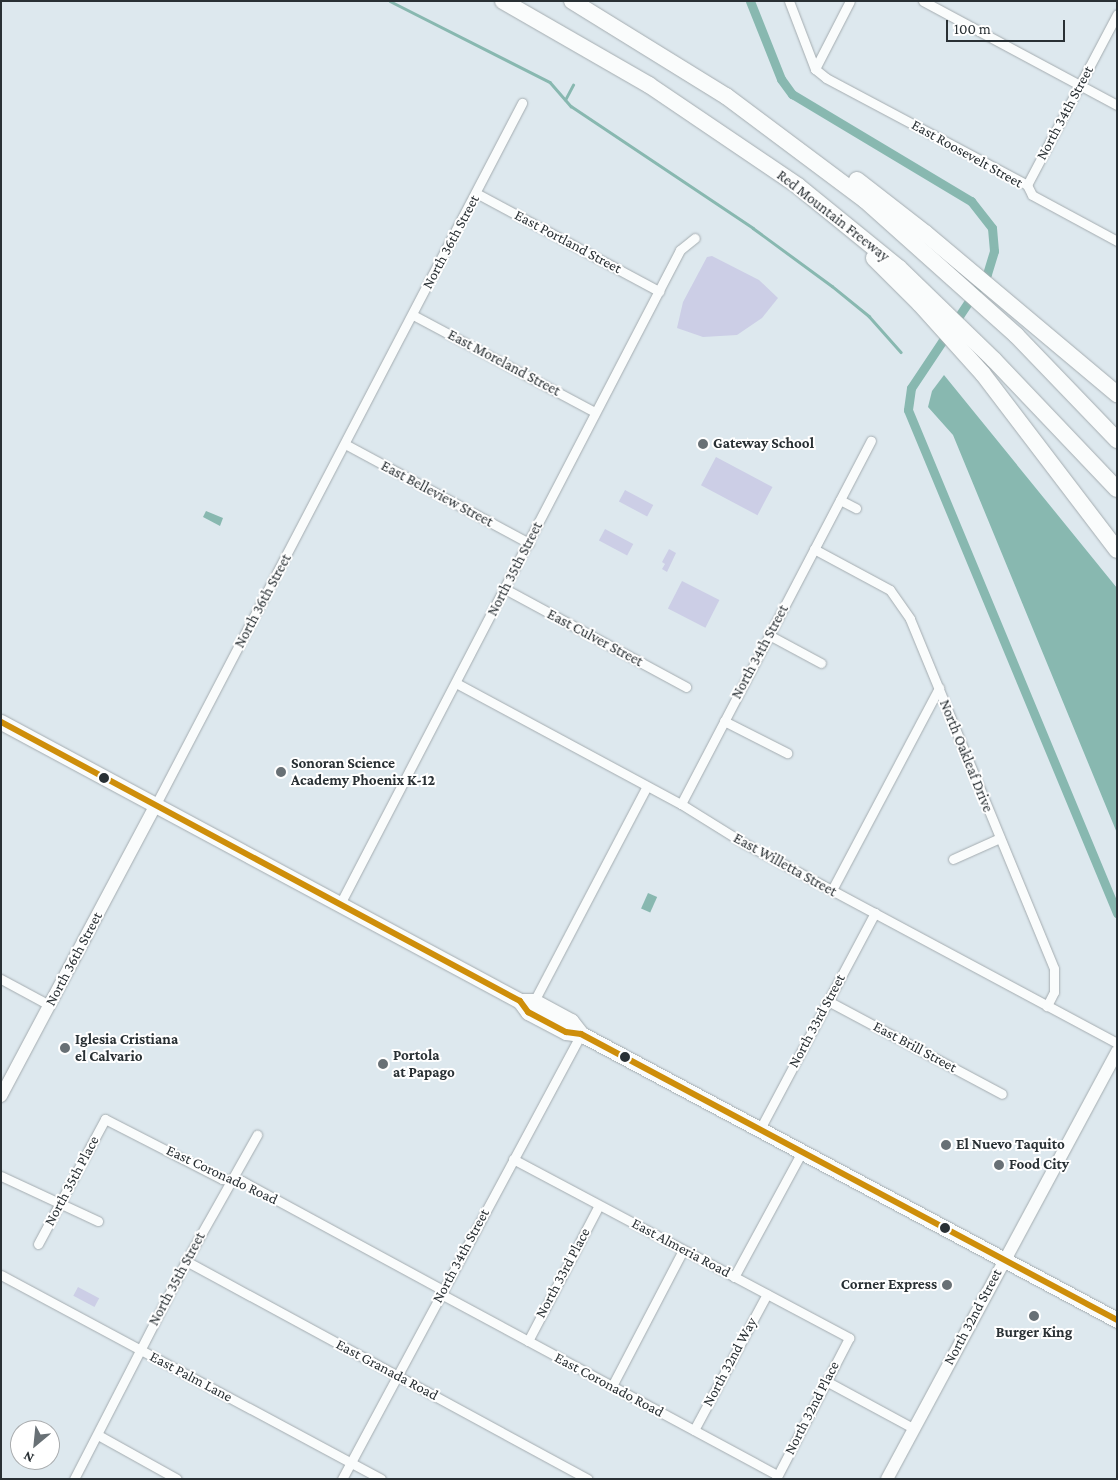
<!DOCTYPE html>
<html>
<head>
<meta charset="utf-8">
<style>
  body { margin:0 }
  #map { position:relative; width:1118px; height:1480px; overflow:hidden; background:#dde8ee; font-family:"Crimson Pro",serif }
  div>[style] { position:absolute }
  .green>* { inset:0; background:#cccee6; transform-origin:0 0 }
  .water>* { inset:0; background:#88b8b0; transform-origin:0 0 }
  .stream>* { height:2.5px; margin:-1.25px; padding:0 1.25px; transform-origin:1.25px; border-radius:1.25px; background:#88b8b0 }
  .canal>* { height:9px; margin:-4.5px; padding:0 4.5px; transform-origin:4.5px; border-radius:4.5px; background:#88b8b0 }
  .roads { filter:drop-shadow(0 0 1px #a4acb0) drop-shadow(0 0 1px #a4acb0) }
  .minor>* { height:9px; margin:-4.5px; padding:0 4.5px; transform-origin:4.5px; border-radius:4.5px; background:#fafcfc }
  .secondary>* { height:12px; margin:-6px; padding:0 6px; transform-origin:6px; border-radius:6px; background:#fafcfc }
  .primary>* { height:15px; margin:-7.5px; padding:0 7.5px; transform-origin:7.5px; border-radius:7.5px; background:#fafcfc }
  .motorway>* { height:16px; margin:-8px; padding:0 8px; transform-origin:8px; border-radius:8px; background:#fafcfc }
  .bus-1>* { height:6px; margin:-3px; padding:0 3px; transform-origin:3px; border-radius:3px; background:#ce8e0a }
  .dots>* { width:14px; height:14px; translate:-50% -50%; box-sizing:border-box; border:2px solid #fff; border-radius:50% }
  span { translate:-50% -50%; white-space:nowrap; text-align:center; line-height:1.15; -webkit-text-stroke:4px #fff; paint-order:stroke }
  .street-label { font-size:15px; color:#293034 }
  .poi-label { font-size:15px; color:#293034; font-weight:700 }
  .left { translate:0 -50%; text-align:left }
  .right { translate:-100% -50%; text-align:right }
  .frame { position:absolute; inset:0; border:2px solid #293034; pointer-events:none }
  .north { position:absolute; left:10px; top:1420px; width:50px; height:50px; box-sizing:border-box; background:#fff; border:1px solid #a9acae; border-radius:50%; rotate:208deg; font-size:14px; font-weight:700; line-height:20px; text-align:center; color:#293034 }
  .north::after { content:''; display:block; margin:auto; width:18px; height:22px; background:#687075; clip-path:polygon(50% 0,100% 100%,50% 72%,0 100%) }
  .scale { position:absolute; left:946px; top:20px; width:119px; height:22px; box-sizing:border-box; border:2px solid #293034; border-top:0; padding-left:6px; font-size:15px; line-height:18px; white-space:nowrap; color:#293034; -webkit-text-stroke:4px #fff; paint-order:stroke }
</style>
</head>
<body>
<div id="map">
  <div class="green">
    <i style="clip-path:polygon(712px 256px,759px 280px,778px 298px,762px 318px,737px 335px,703px 337px,677px 328px,683px 302px,707px 257px)"></i>
    <i style="left:716px;top:457px;width:64px;height:32px;rotate:28deg"></i>
    <i style="left:625px;top:490px;width:32px;height:13px;rotate:28deg"></i>
    <i style="left:605px;top:529px;width:32px;height:13px;rotate:28deg"></i>
    <i style="clip-path:polygon(669px 549px,676px 553px,667px 572px,662px 569px,665px 564px,662px 562px)"></i>
    <i style="left:682px;top:581px;width:42px;height:31px;rotate:27deg"></i>
    <i style="left:78px;top:1287px;width:24px;height:10px;rotate:28deg"></i>
  </div>
  <div class="water">
    <i style="clip-path:polygon(944px 375px,1117px 588px,1117px 833px,953px 435px,928px 407px,932px 391px)"></i>
    <i style="clip-path:polygon(206px 511px,223px 518px,220px 526px,203px 517px)"></i>
    <i style="left:648px;top:893px;width:10px;height:17px;rotate:24deg"></i>
  </div>
  <div class="stream">
    <i style="left:390px;top:1px;width:179px;rotate:26.9deg"></i>
    <i style="left:550px;top:82px;width:32px;rotate:49deg"></i>
    <i style="left:571px;top:106px;width:219px;rotate:33.8deg"></i>
    <i style="left:753px;top:228px;width:98px;rotate:36.3deg"></i>
    <i style="left:832px;top:286px;width:48px;rotate:39deg"></i>
    <i style="left:869px;top:316px;width:48px;rotate:48.4deg"></i>
    <i style="left:565px;top:100px;width:17px;rotate:-62deg"></i>
  </div>
  <div class="canal">
    <i style="left:750px;top:1px;width:84px;rotate:68.3deg"></i>
    <i style="left:781px;top:79px;width:19px;rotate:54deg"></i>
    <i style="left:792px;top:94px;width:209px;rotate:30.9deg"></i>
    <i style="left:971px;top:201px;width:34px;rotate:52deg"></i>
    <i style="left:992px;top:228px;width:23px;rotate:85deg"></i>
    <i style="left:994px;top:251px;width:24px;rotate:107deg"></i>
    <i style="left:987px;top:274px;width:137px;rotate:123.7deg"></i>
    <i style="left:911px;top:388px;width:22px;rotate:98deg"></i>
    <i style="left:908px;top:410px;width:545px;rotate:67.44deg"></i>
  </div>
  <div class="roads">
    <div class="minor">
      <i style="left:789px;top:1px;width:73px;rotate:69.1deg"></i>
      <i style="left:815px;top:69px;width:14px;rotate:39deg"></i>
      <i style="left:826px;top:78px;width:228px;rotate:28deg"></i>
      <i style="left:1027px;top:185px;width:11px;rotate:63deg"></i>
      <i style="left:1032px;top:195px;width:97px;rotate:28.4deg"></i>
      <i style="left:923px;top:1px;width:220px;rotate:28.2deg"></i>
      <i style="left:815px;top:69px;width:76px;rotate:-62.8deg"></i>
      <i style="left:1027px;top:185px;width:193px;rotate:-62.2deg"></i>
      <i style="left:476px;top:193px;width:208px;rotate:28.2deg"></i>
      <i style="left:413px;top:315px;width:206px;rotate:28.1deg"></i>
      <i style="left:345px;top:444px;width:209px;rotate:28.3deg"></i>
      <i style="left:840px;top:500px;width:18px;rotate:27deg"></i>
      <i style="left:814px;top:549px;width:86px;rotate:28.3deg"></i>
      <i style="left:890px;top:590px;width:35px;rotate:55deg"></i>
      <i style="left:910px;top:619px;width:378px;rotate:67.6deg"></i>
      <i style="left:1054px;top:969px;width:23px;rotate:90deg"></i>
      <i style="left:1054px;top:992px;width:16px;rotate:117deg"></i>
      <i style="left:505px;top:589px;width:206px;rotate:28.4deg"></i>
      <i style="left:769px;top:635px;width:59px;rotate:28.3deg"></i>
      <i style="left:456px;top:683px;width:255px;rotate:28.3deg"></i>
      <i style="left:681px;top:804px;width:72px;rotate:31.9deg"></i>
      <i style="left:742px;top:842px;width:425px;rotate:28.2deg"></i>
      <i style="left:724px;top:721px;width:71px;rotate:26.9deg"></i>
      <i style="left:156px;top:804px;width:791px;rotate:-62.43deg"></i>
      <i style="left:681px;top:804px;width:410px;rotate:-62.4deg"></i>
      <i style="left:953px;top:859px;width:51px;rotate:-24.1deg"></i>
      <i style="left:832px;top:890px;width:229px;rotate:-62.1deg"></i>
      <i style="left:340px;top:904px;width:737px;rotate:-62.53deg"></i>
      <i style="left:680px;top:250px;width:19px;rotate:-39deg"></i>
      <i style="left:1px;top:979px;width:55px;rotate:28.4deg"></i>
      <i style="left:828px;top:1001px;width:197px;rotate:28.1deg"></i>
      <i style="left:532px;top:1005px;width:247px;rotate:-62.3deg"></i>
      <i style="left:760px;top:1129px;width:245px;rotate:-62deg"></i>
      <i style="left:513px;top:1159px;width:381px;rotate:28deg"></i>
      <i style="left:849px;top:1338px;width:159px;rotate:117.4deg"></i>
      <i style="left:1px;top:1176px;width:107px;rotate:24.9deg"></i>
      <i style="left:38px;top:1244px;width:142px;rotate:-61.8deg"></i>
      <i style="left:105px;top:1119px;width:131px;rotate:27.1deg"></i>
      <i style="left:222px;top:1179px;width:20px;rotate:6deg"></i>
      <i style="left:242px;top:1181px;width:229px;rotate:28.5deg"></i>
      <i style="left:186px;top:1261px;width:457px;rotate:28.5deg"></i>
      <i style="left:1px;top:1275px;width:431px;rotate:28.2deg"></i>
      <i style="left:734px;top:1277px;width:142px;rotate:-61.5deg"></i>
      <i style="left:441px;top:1294px;width:382px;rotate:28.3deg"></i>
      <i style="left:528px;top:1341px;width:153px;rotate:-62.4deg"></i>
      <i style="left:826px;top:1381px;width:99px;rotate:28.4deg"></i>
      <i style="left:612px;top:1386px;width:153px;rotate:-62.4deg"></i>
      <i style="left:694px;top:1430px;width:154px;rotate:-61.8deg"></i>
      <i style="left:98px;top:1435px;width:90px;rotate:29.1deg"></i>
      <i style="left:74px;top:1479px;width:245px;rotate:-62.8deg"></i>
      <i style="left:186px;top:1261px;width:145px;rotate:-60.6deg"></i>
      <i style="left:342px;top:1479px;width:505px;rotate:-61.76deg"></i>
    </div>
    <div class="secondary">
      <i style="left:1px;top:1096px;width:331px;rotate:-62deg"></i>
      <i style="left:887px;top:1479px;width:486px;rotate:-61.7deg"></i>
    </div>
    <div class="primary">
      <i style="left:1px;top:722px;width:589px;rotate:28.26deg"></i>
      <i style="left:520px;top:1001px;width:14px;rotate:54deg"></i>
      <i style="left:528px;top:1012px;width:43px;rotate:27.8deg"></i>
      <i style="left:566px;top:1032px;width:15px;rotate:8deg"></i>
      <i style="left:581px;top:1034px;width:608px;rotate:28.08deg"></i>
      <i style="left:520px;top:1001px;width:14px"></i>
      <i style="left:534px;top:1001px;width:42px;rotate:28.4deg"></i>
      <i style="left:571px;top:1021px;width:16px;rotate:52deg"></i>
    </div>
    <div class="motorway">
      <i style="left:503px;top:1px;width:168px;rotate:29.9deg"></i>
      <i style="left:649px;top:85px;width:180px;rotate:34.1deg"></i>
      <i style="left:798px;top:186px;width:130px;rotate:39.1deg"></i>
      <i style="left:899px;top:268px;width:132px;rotate:44.1deg"></i>
      <i style="left:994px;top:360px;width:178px;rotate:46.4deg"></i>
      <i style="left:572px;top:1px;width:181px;rotate:31.7deg"></i>
      <i style="left:726px;top:96px;width:174px;rotate:36.8deg"></i>
      <i style="left:865px;top:200px;width:203px;rotate:41.8deg"></i>
      <i style="left:1016px;top:335px;width:146px;rotate:46.1deg"></i>
      <i style="left:857px;top:180px;width:86px;rotate:37.9deg"></i>
      <i style="left:925px;top:233px;width:251px;rotate:40deg"></i>
      <i style="left:874px;top:258px;width:65px;rotate:45deg"></i>
      <i style="left:920px;top:304px;width:94px;rotate:48deg"></i>
      <i style="left:983px;top:374px;width:221px;rotate:52.7deg"></i>
    </div>
  </div>
  <div class="bus-1">
    <i style="left:1px;top:722px;width:589px;rotate:28.26deg"></i>
    <i style="left:520px;top:1001px;width:14px;rotate:54deg"></i>
    <i style="left:528px;top:1012px;width:43px;rotate:27.8deg"></i>
    <i style="left:566px;top:1032px;width:15px;rotate:8deg"></i>
    <i style="left:581px;top:1034px;width:608px;rotate:28.08deg"></i>
  </div>
  <div class="dots">
    <i style="left:703px;top:444px;background:#687075"></i>
    <i style="left:281px;top:772px;background:#687075"></i>
    <i style="left:104px;top:778px;background:#293034"></i>
    <i style="left:65px;top:1048px;background:#687075"></i>
    <i style="left:625px;top:1057px;background:#293034"></i>
    <i style="left:383px;top:1064px;background:#687075"></i>
    <i style="left:946px;top:1145px;background:#687075"></i>
    <i style="left:999px;top:1165px;background:#687075"></i>
    <i style="left:945px;top:1228px;background:#293034"></i>
    <i style="left:947px;top:1285px;background:#687075"></i>
    <i style="left:1034px;top:1316px;background:#687075"></i>
  </div>
  <div class="street-label">
    <span style="left:1065px;top:113px;rotate:-62deg">North 34th Street</span>
    <span style="left:967px;top:154px;rotate:29deg">East Roosevelt Street</span>
    <span style="left:833px;top:216px;rotate:38deg">Red Mountain Freeway</span>
    <span style="left:451px;top:242px;rotate:-62deg">North 36th Street</span>
    <span style="left:568px;top:242px;rotate:28deg">East Portland Street</span>
    <span style="left:504px;top:363px;rotate:28deg">East Moreland Street</span>
    <span style="left:437px;top:494px;rotate:28deg">East Belleview Street</span>
    <span style="left:515px;top:569px;rotate:-63deg">North 35th Street</span>
    <span style="left:263px;top:601px;rotate:-62deg">North 36th Street</span>
    <span style="left:595px;top:638px;rotate:28deg">East Culver Street</span>
    <span style="left:760px;top:652px;rotate:-62deg">North 34th Street</span>
    <span style="left:966px;top:756px;rotate:68deg">North Oakleaf Drive</span>
    <span style="left:785px;top:865px;rotate:29deg">East Willetta Street</span>
    <span style="left:74px;top:959px;rotate:-62deg">North 36th Street</span>
    <span style="left:817px;top:1021px;rotate:-62deg">North 33rd Street</span>
    <span style="left:915px;top:1047px;rotate:28deg">East Brill Street</span>
    <span style="left:222px;top:1175px;rotate:25deg">East Coronado Road</span>
    <span style="left:72px;top:1181px;rotate:-62deg">North 35th Place</span>
    <span style="left:681px;top:1248px;rotate:28deg">East Almeria Road</span>
    <span style="left:461px;top:1256px;rotate:-62deg">North 34th Street</span>
    <span style="left:563px;top:1273px;rotate:-62deg">North 33rd Place</span>
    <span style="left:177px;top:1279px;rotate:-62deg">North 35th Street</span>
    <span style="left:973px;top:1317px;rotate:-62deg">North 32nd Street</span>
    <span style="left:730px;top:1362px;rotate:-62deg">North 32nd Way</span>
    <span style="left:387px;top:1370px;rotate:28deg">East Granada Road</span>
    <span style="left:191px;top:1377px;rotate:28deg">East Palm Lane</span>
    <span style="left:609px;top:1385px;rotate:28deg">East Coronado Road</span>
    <span style="left:812px;top:1408px;rotate:-63deg">North 32nd Place</span>
  </div>
  <div class="poi-label">
    <span class="left" style="left:713px;top:444px">Gateway School</span>
    <span class="left" style="left:291px;top:772px">Sonoran Science<br>Academy Phoenix K-12</span>
    <span class="left" style="left:75px;top:1048px">Iglesia Cristiana<br>el Calvario</span>
    <span class="left" style="left:393px;top:1064px">Portola<br>at Papago</span>
    <span class="left" style="left:956px;top:1145px">El Nuevo Taquito</span>
    <span class="left" style="left:1009px;top:1165px">Food City</span>
    <span class="right" style="left:937px;top:1285px">Corner Express</span>
    <span style="left:1034px;top:1333px">Burger King</span>
  </div>
  <div class="frame"></div>
  <div class="north">N</div>
  <div class="scale">100 m</div>
</div>
</body>
</html>
